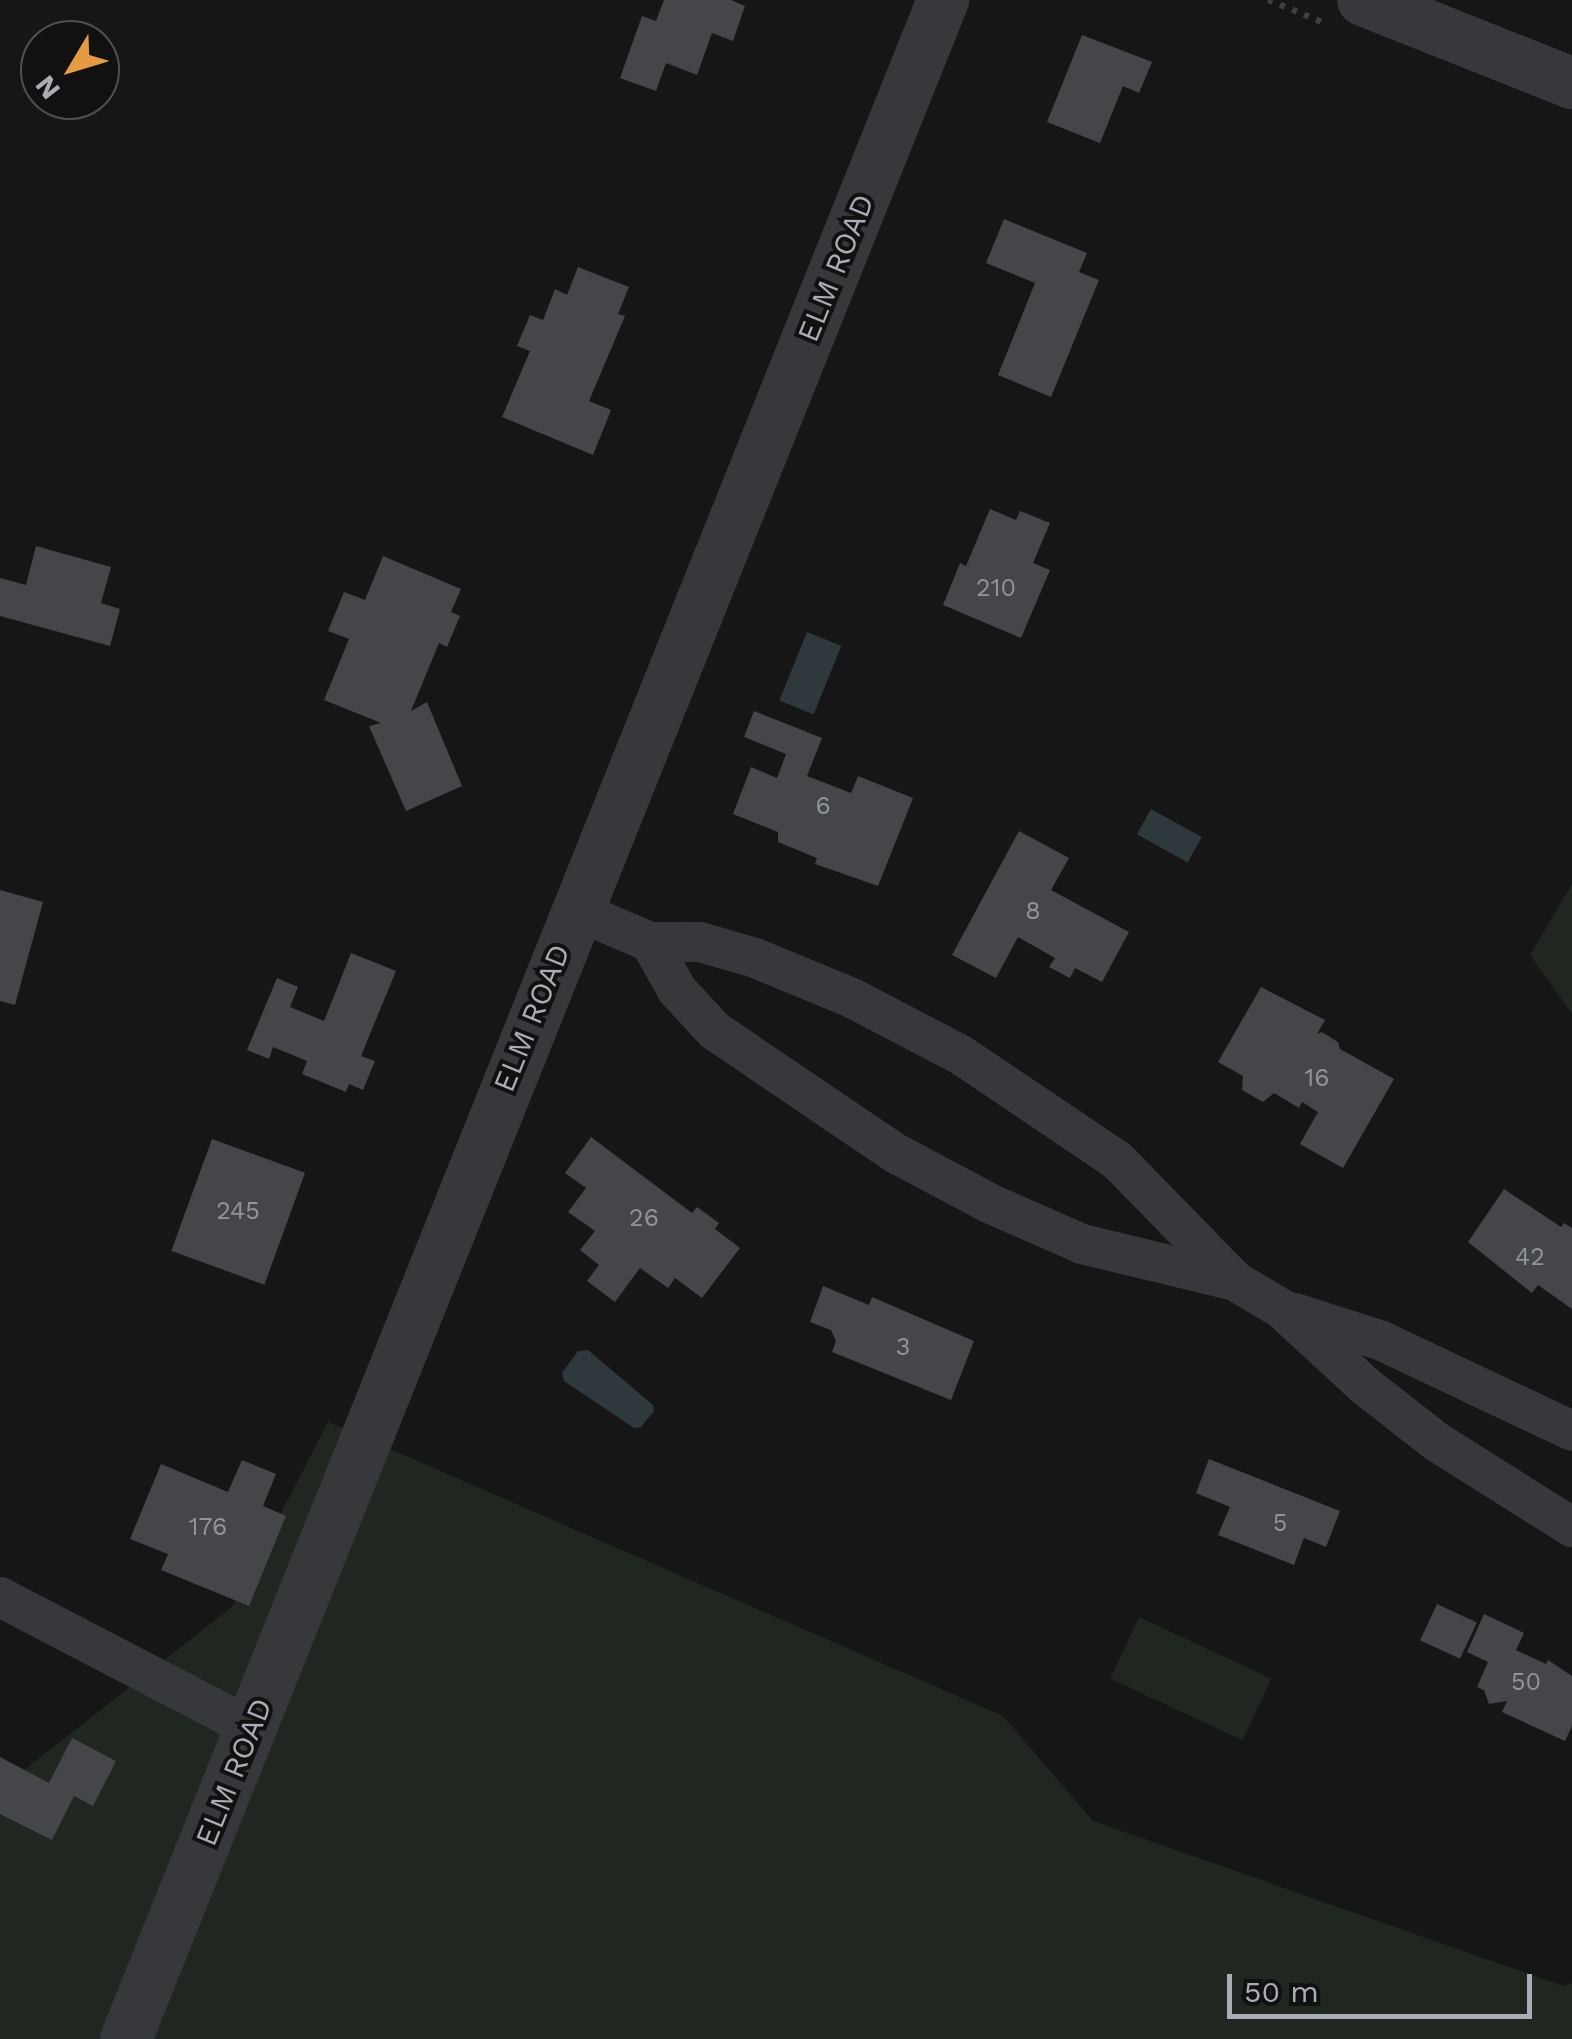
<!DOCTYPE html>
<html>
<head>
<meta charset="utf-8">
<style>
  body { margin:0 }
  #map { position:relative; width:1572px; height:2039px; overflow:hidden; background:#161617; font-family:"Work Sans",sans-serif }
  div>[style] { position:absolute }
  .green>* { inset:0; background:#202720; transform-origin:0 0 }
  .water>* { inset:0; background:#2f383c; transform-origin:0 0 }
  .building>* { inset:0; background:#45464a; transform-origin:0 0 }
  .path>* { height:6px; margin-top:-3px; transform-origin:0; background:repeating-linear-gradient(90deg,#3d3f43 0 5px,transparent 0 13px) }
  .minor>* { height:40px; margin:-20px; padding:0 20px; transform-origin:20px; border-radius:20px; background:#37383c }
  .tertiary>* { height:52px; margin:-26px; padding:0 26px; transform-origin:26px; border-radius:26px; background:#37383c }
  span { translate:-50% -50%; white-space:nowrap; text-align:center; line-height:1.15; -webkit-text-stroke:8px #111112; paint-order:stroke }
  .number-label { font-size:25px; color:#90949b }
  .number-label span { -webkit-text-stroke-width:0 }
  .street-label { font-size:30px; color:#a9aeb6 }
  .north { position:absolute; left:20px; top:20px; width:100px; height:100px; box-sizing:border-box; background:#111112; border:2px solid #4e5054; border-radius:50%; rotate:232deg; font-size:28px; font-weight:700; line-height:40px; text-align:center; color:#a9aeb6 }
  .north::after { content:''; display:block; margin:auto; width:35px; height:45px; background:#e49b41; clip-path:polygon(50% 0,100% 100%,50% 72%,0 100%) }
  .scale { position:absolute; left:1227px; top:1974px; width:305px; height:45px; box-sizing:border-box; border:5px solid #a9aeb6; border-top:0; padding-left:12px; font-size:30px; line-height:35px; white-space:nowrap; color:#a9aeb6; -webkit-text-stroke:8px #111112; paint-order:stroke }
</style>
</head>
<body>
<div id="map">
  <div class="green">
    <i style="clip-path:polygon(1572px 884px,1572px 1014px,1530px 955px)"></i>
    <i style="clip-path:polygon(328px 1422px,1003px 1716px,1093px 1821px,1563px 1986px,1572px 1983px,1572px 2039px,0 2039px,0 1789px,233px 1606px)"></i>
    <i style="left:1139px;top:1617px;width:146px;height:68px;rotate:25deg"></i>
  </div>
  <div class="water">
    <i style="left:807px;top:632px;width:37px;height:74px;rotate:22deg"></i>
    <i style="left:1151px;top:809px;width:58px;height:29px;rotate:29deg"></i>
    <i style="clip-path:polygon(588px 1350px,653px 1405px,654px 1411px,641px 1427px,634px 1428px,564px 1381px,562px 1373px,578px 1351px)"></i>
  </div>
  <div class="building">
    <i style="clip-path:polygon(664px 0,731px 0,745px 6px,733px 41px,712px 33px,697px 75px,666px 63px,656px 91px,620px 78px,642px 16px,656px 21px)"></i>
    <i style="clip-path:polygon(1082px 35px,1152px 62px,1139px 93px,1123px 86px,1100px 143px,1047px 122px)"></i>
    <i style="clip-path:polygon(1004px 219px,1087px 253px,1079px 272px,1099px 280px,1051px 397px,998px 375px,1035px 283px,986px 263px)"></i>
    <i style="clip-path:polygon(578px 267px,629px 287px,618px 314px,625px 316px,589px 401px,611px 410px,593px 455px,502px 417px,530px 351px,517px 346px,530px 315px,543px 320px,555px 289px,567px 295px)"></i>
    <i style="clip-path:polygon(990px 509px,1016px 520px,1020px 511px,1050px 523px,1033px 563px,1050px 570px,1021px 638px,943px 605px,960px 563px,966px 566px)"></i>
    <i style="clip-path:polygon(36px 546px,111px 567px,101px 603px,120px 609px,110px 646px,0 616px,0 578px,26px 585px)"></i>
    <i style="clip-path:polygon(383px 556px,461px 589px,451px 612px,460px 616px,447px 647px,439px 643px,411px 711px,427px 702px,462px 786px,406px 811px,369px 726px,381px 723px,324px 700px,349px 639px,328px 631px,344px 592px,365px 600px)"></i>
    <i style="clip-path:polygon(754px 711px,822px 738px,807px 776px,851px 793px,858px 776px,913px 798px,878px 886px,815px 864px,817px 858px,778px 842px,778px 832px,733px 814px,751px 767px,777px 778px,786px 754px,744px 737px)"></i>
    <i style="clip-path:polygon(1019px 831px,1069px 858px,1051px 890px,1129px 932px,1102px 982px,1075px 968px,1070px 978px,1049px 967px,1055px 958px,1018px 937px,996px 978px,952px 955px)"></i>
    <i style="clip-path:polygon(0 890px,43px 902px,15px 1005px,0 1001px)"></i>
    <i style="clip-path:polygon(351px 953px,396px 971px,361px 1056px,375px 1061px,363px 1090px,349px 1084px,346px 1092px,302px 1074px,307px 1061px,273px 1047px,269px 1059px,247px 1050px,277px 978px,298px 987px,290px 1007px,324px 1021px)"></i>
    <i style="clip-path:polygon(1261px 987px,1325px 1020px,1317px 1034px,1322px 1032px,1338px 1042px,1340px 1049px,1394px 1079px,1343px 1168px,1300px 1144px,1318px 1112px,1302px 1102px,1299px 1108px,1274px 1093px,1263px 1102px,1242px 1090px,1243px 1076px,1218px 1062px)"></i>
    <i style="clip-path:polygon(591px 1137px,692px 1213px,697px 1207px,719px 1223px,715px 1229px,740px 1248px,702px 1298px,675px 1278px,668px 1288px,640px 1268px,615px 1302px,587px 1281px,599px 1265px,580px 1250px,595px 1231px,568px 1212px,586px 1188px,565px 1173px)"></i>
    <i style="left:212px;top:1139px;width:99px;height:119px;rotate:20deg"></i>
    <i style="clip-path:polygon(1504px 1189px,1561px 1227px,1564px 1223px,1572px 1228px,1572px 1309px,1538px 1285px,1532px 1293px,1468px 1242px)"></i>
    <i style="clip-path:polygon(823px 1286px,869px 1305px,872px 1297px,974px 1341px,951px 1400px,832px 1352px,836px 1341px,831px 1330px,810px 1322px)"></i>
    <i style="clip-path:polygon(1209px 1459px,1340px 1511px,1326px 1547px,1304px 1538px,1294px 1565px,1218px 1535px,1230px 1507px,1196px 1493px)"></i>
    <i style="clip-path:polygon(242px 1460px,276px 1474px,263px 1506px,286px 1516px,249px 1606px,161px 1570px,168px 1554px,130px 1539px,161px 1464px,228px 1492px)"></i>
    <i style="left:1437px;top:1604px;width:44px;height:40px;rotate:25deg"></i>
    <i style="clip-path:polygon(1484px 1614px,1524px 1633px,1516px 1650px,1546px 1664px,1548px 1660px,1572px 1676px,1572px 1726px,1565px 1741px,1502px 1712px,1507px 1701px,1489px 1704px,1484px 1690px,1477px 1687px,1488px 1662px,1467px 1652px)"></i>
    <i style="clip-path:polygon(72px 1738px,116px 1761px,93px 1806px,74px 1796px,52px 1840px,0 1814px,0 1757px,49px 1783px)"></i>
  </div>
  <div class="path">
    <i style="left:1268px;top:0;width:61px;rotate:22deg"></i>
  </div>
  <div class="minor">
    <i style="left:575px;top:910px;width:82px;rotate:23.1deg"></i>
    <i style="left:650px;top:942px;width:50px"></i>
    <i style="left:700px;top:942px;width:57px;rotate:16.2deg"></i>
    <i style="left:755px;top:958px;width:105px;rotate:22.4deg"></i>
    <i style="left:852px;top:998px;width:123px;rotate:27.6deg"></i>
    <i style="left:961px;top:1055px;width:189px;rotate:34deg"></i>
    <i style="left:1118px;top:1161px;width:168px;rotate:45.7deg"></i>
    <i style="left:1235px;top:1281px;width:55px;rotate:30.8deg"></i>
    <i style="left:1282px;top:1309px;width:112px;rotate:42.8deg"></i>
    <i style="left:1364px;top:1385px;width:93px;rotate:38deg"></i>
    <i style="left:1437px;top:1442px;width:160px;rotate:32.2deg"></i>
    <i style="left:650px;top:942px;width:55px;rotate:60.6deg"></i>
    <i style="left:677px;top:990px;width:56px;rotate:47.2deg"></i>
    <i style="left:715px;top:1031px;width:220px;rotate:34.1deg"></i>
    <i style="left:897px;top:1154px;width:106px;rotate:28deg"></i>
    <i style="left:991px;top:1204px;width:99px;rotate:23.7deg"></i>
    <i style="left:1082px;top:1244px;width:157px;rotate:13.6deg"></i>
    <i style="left:1295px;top:1313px;width:91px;rotate:17.8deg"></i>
    <i style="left:1382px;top:1341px;width:210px;rotate:25.3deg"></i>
    <i style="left:0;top:1597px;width:284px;rotate:27.5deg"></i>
  </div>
  <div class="tertiary">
    <i style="left:1363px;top:0;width:225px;rotate:21.7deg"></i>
    <i style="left:126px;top:2039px;width:2197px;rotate:-68.16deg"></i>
  </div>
  <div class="number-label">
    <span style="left:996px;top:588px">210</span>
    <span style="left:823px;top:806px">6</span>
    <span style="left:1033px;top:911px">8</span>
    <span style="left:1317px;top:1078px">16</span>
    <span style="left:238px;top:1211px">245</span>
    <span style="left:644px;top:1218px">26</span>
    <span style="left:1530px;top:1257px">42</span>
    <span style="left:903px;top:1347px">3</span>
    <span style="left:1280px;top:1523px">5</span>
    <span style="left:208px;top:1527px">176</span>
    <span style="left:1526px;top:1682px">50</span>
  </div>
  <div class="street-label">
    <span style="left:836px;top:268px;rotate:-68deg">ELM ROAD</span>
    <span style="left:532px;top:1018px;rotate:-68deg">ELM ROAD</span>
    <span style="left:234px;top:1772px;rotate:-68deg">ELM ROAD</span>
  </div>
  <div class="north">N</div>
  <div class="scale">50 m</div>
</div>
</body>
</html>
